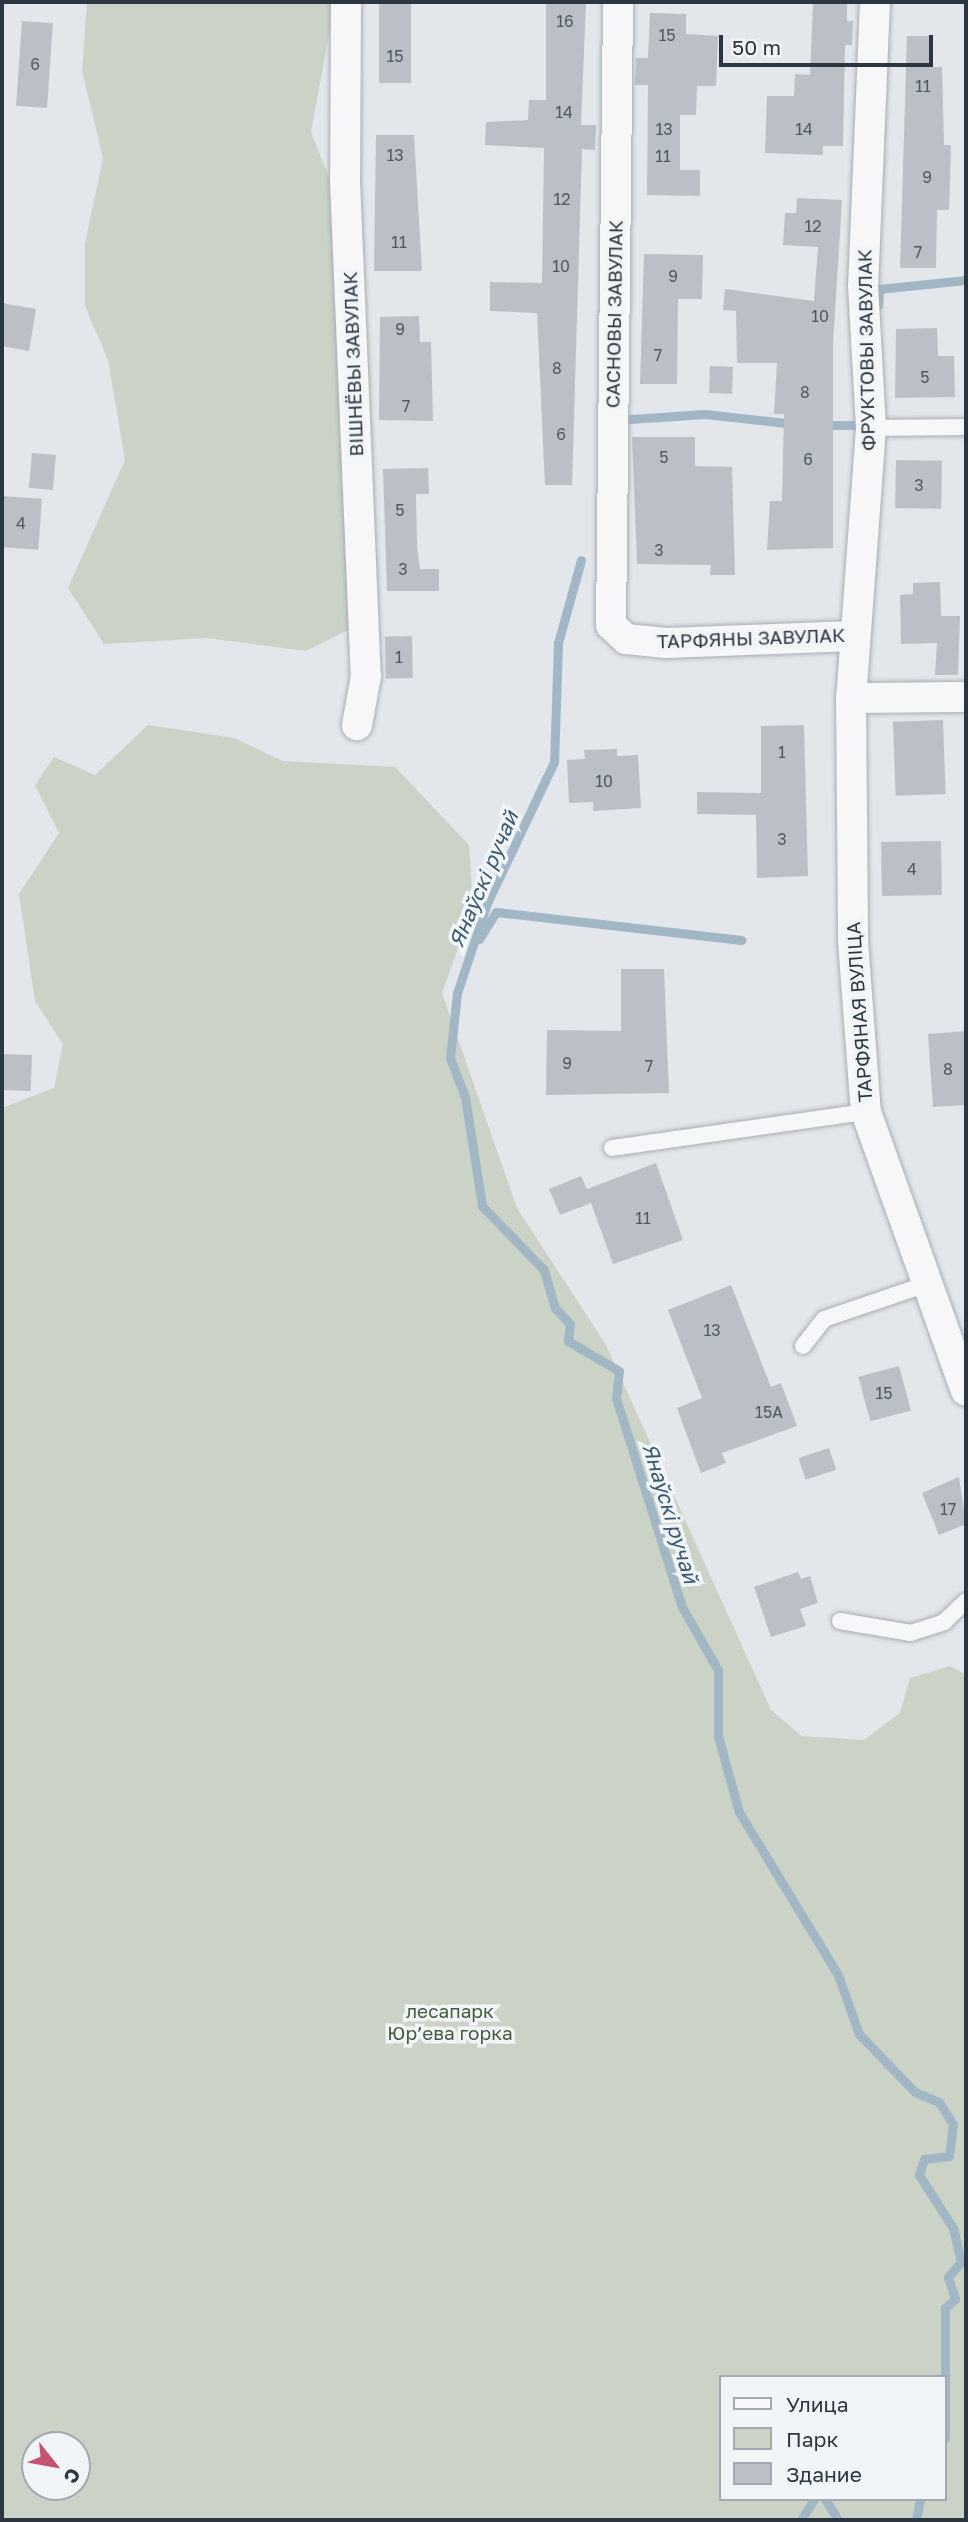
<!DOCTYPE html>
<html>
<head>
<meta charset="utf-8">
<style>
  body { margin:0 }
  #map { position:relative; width:968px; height:2522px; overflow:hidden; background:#e3e6ea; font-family:"Golos Text",sans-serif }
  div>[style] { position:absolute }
  .green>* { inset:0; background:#cad3c5 }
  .stream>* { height:9px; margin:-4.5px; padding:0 4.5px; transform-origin:4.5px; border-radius:4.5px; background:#a1b7c6 }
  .building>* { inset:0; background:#bac0c6; transform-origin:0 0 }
  .roads { filter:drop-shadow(0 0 2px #a8aeb4) drop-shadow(0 0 2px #a8aeb4) }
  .lane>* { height:16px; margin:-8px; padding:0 8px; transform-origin:8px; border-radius:8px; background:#f5f7f8 }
  .street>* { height:30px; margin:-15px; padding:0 15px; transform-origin:15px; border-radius:15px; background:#f5f7f8 }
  span { translate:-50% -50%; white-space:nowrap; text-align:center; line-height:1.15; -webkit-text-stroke:7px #f2f5f7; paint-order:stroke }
  .number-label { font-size:16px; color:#505862 }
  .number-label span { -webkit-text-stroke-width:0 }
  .street-label { font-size:19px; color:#2c3641 }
  .park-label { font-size:19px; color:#445b3b }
  .water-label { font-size:21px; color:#395871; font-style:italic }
  .frame { position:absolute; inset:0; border:4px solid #2c3641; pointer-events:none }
  .legend { position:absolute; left:719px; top:2375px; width:228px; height:126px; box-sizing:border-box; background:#f2f5f7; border:2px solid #a3a9ae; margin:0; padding:9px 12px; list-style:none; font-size:21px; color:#2c3641 }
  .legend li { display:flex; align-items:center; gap:14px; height:35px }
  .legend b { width:35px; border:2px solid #a3a9ae }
  .north { position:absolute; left:21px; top:2431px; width:70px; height:70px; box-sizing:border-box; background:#f2f5f7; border:2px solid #a3a9ae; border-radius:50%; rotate:121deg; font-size:19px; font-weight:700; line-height:28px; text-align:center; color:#2c3641 }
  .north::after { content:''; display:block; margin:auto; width:24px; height:32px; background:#c35370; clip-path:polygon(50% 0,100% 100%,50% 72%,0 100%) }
  .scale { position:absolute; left:719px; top:35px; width:214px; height:32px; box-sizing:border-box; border:4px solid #2c3641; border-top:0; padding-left:9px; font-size:21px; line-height:24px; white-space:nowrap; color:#2c3641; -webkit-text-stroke:5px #f2f5f7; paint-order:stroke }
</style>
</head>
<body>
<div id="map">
  <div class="green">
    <i style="clip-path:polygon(87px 2px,335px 2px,311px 132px,344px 215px,352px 628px,306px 651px,207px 638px,104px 644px,68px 588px,125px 460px,108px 360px,85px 306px,85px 243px,103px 158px,82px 71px)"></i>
    <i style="clip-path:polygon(evenodd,148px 725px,234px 738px,283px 761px,395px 767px,469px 845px,473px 907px,442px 993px,517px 1208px,606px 1345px,771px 1710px,802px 1736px,864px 1740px,900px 1713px,910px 1678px,950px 1666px,966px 1675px,966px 2520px,2px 2520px,2px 1108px,54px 1088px,63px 1044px,35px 1001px,19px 894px,59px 833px,35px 785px,54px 757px,95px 775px,148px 725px,721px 2377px,945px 2377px,945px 2499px,721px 2499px,721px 2377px,148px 725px,35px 2445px,77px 2445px,77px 2487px,35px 2487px,35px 2445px)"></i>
  </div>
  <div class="stream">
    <i style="left:878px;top:305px;width:16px;rotate:-86deg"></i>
    <i style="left:879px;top:289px;width:87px;rotate:-5.9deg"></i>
    <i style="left:630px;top:419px;width:75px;rotate:-3.8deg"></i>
    <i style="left:705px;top:414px;width:90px;rotate:6.4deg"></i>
    <i style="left:822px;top:425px;width:33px"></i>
    <i style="left:581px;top:560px;width:86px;rotate:105.5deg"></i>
    <i style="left:558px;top:643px;width:119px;rotate:91.9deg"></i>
    <i style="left:554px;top:762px;width:156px;rotate:115.4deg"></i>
    <i style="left:487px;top:903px;width:95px;rotate:108.4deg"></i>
    <i style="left:457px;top:993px;width:65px;rotate:96.1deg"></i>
    <i style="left:450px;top:1058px;width:42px;rotate:69deg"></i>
    <i style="left:465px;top:1097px;width:110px;rotate:81.1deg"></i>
    <i style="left:482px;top:1206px;width:89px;rotate:45.9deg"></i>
    <i style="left:544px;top:1270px;width:40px;rotate:74deg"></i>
    <i style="left:555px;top:1308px;width:22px;rotate:47deg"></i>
    <i style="left:570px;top:1324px;width:17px;rotate:97deg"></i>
    <i style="left:568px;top:1341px;width:59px;rotate:30.5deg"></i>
    <i style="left:619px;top:1371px;width:27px;rotate:96deg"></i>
    <i style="left:616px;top:1398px;width:219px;rotate:72.5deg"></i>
    <i style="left:682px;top:1607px;width:73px;rotate:60.3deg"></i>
    <i style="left:718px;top:1670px;width:66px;rotate:90deg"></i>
    <i style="left:718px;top:1736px;width:79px;rotate:74.6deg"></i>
    <i style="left:739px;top:1812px;width:191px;rotate:58.7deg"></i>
    <i style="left:838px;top:1975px;width:63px;rotate:70.4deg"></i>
    <i style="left:859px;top:2034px;width:81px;rotate:46deg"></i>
    <i style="left:915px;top:2092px;width:26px;rotate:23deg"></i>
    <i style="left:939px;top:2102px;width:26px;rotate:58deg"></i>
    <i style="left:953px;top:2124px;width:32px;rotate:97deg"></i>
    <i style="left:949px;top:2156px;width:25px;rotate:173deg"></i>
    <i style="left:924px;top:2159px;width:17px;rotate:107deg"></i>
    <i style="left:919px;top:2175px;width:63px;rotate:57.3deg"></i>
    <i style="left:953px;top:2228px;width:35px;rotate:77deg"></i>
    <i style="left:961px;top:2262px;width:20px;rotate:131deg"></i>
    <i style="left:948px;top:2277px;width:23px;rotate:72deg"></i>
    <i style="left:955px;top:2299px;width:13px;rotate:138deg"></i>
    <i style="left:945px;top:2308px;width:130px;rotate:90deg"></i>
    <i style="left:479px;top:939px;width:32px;rotate:-58deg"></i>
    <i style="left:496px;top:912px;width:247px;rotate:6.5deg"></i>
    <i style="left:825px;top:2499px;width:25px;rotate:58deg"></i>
    <i style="left:801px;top:2520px;width:25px;rotate:-58deg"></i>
    <i style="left:916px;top:2520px;width:21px;rotate:-79deg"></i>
  </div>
  <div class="building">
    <i style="left:379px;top:2px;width:32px;height:81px"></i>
    <i style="clip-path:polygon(546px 2px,586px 2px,581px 125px,596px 125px,595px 150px,582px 149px,572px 485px,545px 485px,537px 313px,490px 311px,490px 282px,542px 283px,544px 148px,485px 145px,486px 122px,528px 120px,529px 100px,546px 100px)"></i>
    <i style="clip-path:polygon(813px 2px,847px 2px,847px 21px,853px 21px,852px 45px,845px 45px,843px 146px,823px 146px,823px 155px,765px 153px,767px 96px,794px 96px,795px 74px,810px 75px)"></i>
    <i style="clip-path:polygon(650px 13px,686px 14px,686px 34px,718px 36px,716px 86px,697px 86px,696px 115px,680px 115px,680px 170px,700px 170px,700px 196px,647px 195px,648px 85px,635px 85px,636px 58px,648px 58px)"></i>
    <i style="left:22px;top:21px;width:31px;height:85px;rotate:4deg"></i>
    <i style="clip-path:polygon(907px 36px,931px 36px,930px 67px,942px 67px,944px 145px,951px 145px,949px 210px,937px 210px,936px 268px,900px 268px)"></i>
    <i style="clip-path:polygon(376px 135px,414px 135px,422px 271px,374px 271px)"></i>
    <i style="clip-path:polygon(797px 198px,842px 200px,833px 344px,833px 548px,767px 550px,770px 501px,782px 501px,784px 414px,774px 414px,777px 363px,737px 363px,736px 311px,723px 310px,725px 289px,814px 301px,818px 247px,783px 245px,785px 213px,796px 213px)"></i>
    <i style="clip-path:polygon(644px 254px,703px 255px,702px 299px,678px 299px,677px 384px,640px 384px)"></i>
    <i style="clip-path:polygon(2px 303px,36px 309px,29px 351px,2px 346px)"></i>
    <i style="clip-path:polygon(419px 316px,420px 342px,431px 342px,433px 421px,379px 420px,380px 317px)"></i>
    <i style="clip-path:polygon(937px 328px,938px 356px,954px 356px,955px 397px,895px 398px,896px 329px)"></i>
    <i style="left:710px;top:366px;width:23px;height:27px;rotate:2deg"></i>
    <i style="clip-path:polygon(632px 437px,695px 437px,695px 466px,732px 467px,735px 575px,710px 575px,711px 565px,637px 564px)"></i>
    <i style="left:32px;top:453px;width:24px;height:35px;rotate:5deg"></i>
    <i style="left:896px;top:460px;width:46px;height:48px;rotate:1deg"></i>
    <i style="clip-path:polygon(428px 468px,429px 494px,416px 494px,417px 547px,420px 569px,439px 569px,439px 591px,387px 591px,383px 469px)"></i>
    <i style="left:2px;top:496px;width:40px;height:51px;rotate:4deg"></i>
    <i style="clip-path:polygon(940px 582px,941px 616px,960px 616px,958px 675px,935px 675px,937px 643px,901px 644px,900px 595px,913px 594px,913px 583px)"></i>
    <i style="left:412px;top:636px;width:42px;height:27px;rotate:89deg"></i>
    <i style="left:943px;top:720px;width:74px;height:50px;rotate:88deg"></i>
    <i style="clip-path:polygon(804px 725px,808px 876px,757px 878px,756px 815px,697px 814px,697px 792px,761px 793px,761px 726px)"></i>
    <i style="clip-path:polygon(617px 749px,617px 756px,638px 755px,641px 808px,593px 811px,593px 802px,569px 803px,567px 760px,585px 759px,584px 750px)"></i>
    <i style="left:941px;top:841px;width:54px;height:60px;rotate:89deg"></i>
    <i style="clip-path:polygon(621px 969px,664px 969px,669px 1093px,546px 1095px,547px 1030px,621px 1031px)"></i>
    <i style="clip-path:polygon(966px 1031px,966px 1105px,933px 1107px,928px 1034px)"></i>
    <i style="left:2px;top:1054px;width:30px;height:36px;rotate:2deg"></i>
    <i style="clip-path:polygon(656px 1163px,683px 1240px,613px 1264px,591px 1203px,560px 1215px,549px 1189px,581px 1176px,587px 1189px)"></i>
    <i style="clip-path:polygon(731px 1285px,771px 1387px,781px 1383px,797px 1426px,722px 1453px,726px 1463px,701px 1473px,677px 1408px,702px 1398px,668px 1310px)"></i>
    <i style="left:899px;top:1366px;width:46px;height:42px;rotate:75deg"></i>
    <i style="left:829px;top:1448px;width:23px;height:32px;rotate:72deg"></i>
    <i style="clip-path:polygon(959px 1477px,966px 1524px,939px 1535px,922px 1493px)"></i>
    <i style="clip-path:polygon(798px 1572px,801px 1579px,810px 1576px,818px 1603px,800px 1609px,806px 1626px,771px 1637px,754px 1587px)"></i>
  </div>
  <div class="roads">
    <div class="lane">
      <i style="left:871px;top:428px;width:95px;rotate:-0.6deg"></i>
      <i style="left:612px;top:1148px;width:257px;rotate:-8.1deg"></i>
      <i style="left:803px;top:1346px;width:34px;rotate:-52deg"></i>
      <i style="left:824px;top:1319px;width:106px;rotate:-18.8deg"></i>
      <i style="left:840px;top:1621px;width:72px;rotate:9.6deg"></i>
      <i style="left:911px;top:1633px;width:35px;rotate:-18deg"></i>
      <i style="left:944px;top:1622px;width:30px;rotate:-44deg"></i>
    </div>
    <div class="street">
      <i style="left:346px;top:2px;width:179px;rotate:90.3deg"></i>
      <i style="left:345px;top:181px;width:495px;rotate:87.6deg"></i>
      <i style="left:366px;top:676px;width:50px;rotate:100.4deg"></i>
      <i style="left:618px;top:2px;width:623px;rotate:90.64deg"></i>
      <i style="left:611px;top:625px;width:21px;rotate:43deg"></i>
      <i style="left:626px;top:639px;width:41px;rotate:5.6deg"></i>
      <i style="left:667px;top:643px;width:188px;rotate:-2.1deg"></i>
      <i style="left:875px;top:2px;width:283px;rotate:92.4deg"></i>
      <i style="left:863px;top:285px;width:143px;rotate:86.8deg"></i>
      <i style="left:871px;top:428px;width:271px;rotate:94.2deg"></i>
      <i style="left:851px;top:698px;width:243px;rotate:89.5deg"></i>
      <i style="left:853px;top:941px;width:171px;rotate:85.7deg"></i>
      <i style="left:866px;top:1112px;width:296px;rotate:70.3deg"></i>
      <i style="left:851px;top:698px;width:115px;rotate:-0.5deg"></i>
    </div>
  </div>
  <div class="number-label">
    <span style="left:565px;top:21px">16</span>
    <span style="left:667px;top:35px">15</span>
    <span style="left:395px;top:56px">15</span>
    <span style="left:35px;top:64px">6</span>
    <span style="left:923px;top:86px">11</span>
    <span style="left:564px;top:112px">14</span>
    <span style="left:664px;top:129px">13</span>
    <span style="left:804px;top:129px">14</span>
    <span style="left:395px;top:155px">13</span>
    <span style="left:663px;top:156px">11</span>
    <span style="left:927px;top:177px">9</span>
    <span style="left:562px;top:199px">12</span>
    <span style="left:813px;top:226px">12</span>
    <span style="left:399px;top:242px">11</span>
    <span style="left:918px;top:252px">7</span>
    <span style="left:561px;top:266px">10</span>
    <span style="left:673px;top:276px">9</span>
    <span style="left:820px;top:316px">10</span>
    <span style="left:400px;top:329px">9</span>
    <span style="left:658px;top:355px">7</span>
    <span style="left:557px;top:368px">8</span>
    <span style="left:925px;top:377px">5</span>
    <span style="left:805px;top:392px">8</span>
    <span style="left:406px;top:406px">7</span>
    <span style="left:561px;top:434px">6</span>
    <span style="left:664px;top:457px">5</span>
    <span style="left:808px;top:459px">6</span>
    <span style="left:919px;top:485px">3</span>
    <span style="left:400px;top:510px">5</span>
    <span style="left:21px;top:523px">4</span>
    <span style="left:659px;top:550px">3</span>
    <span style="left:403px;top:569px">3</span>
    <span style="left:399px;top:657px">1</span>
    <span style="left:782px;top:752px">1</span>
    <span style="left:604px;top:781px">10</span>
    <span style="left:782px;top:839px">3</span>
    <span style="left:912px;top:869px">4</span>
    <span style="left:567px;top:1063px">9</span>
    <span style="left:649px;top:1066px">7</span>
    <span style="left:948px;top:1069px">8</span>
    <span style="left:643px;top:1218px">11</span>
    <span style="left:712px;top:1330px">13</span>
    <span style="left:884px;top:1393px">15</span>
    <span style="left:769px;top:1412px">15А</span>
    <span style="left:948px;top:1509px">17</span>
  </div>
  <div class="street-label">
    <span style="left:614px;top:314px;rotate:-89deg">САСНОВЫ ЗАВУЛАК</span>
    <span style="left:866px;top:350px;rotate:-91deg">ФРУКТОВЫ ЗАВУЛАК</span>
    <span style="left:353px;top:364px;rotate:-92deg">ВІШНЁВЫ ЗАВУЛАК</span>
    <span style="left:751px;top:638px;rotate:-2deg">ТАРФЯНЫ ЗАВУЛАК</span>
    <span style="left:859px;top:1012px;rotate:-94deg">ТАРФЯНАЯ ВУЛІЦА</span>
  </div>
  <div class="park-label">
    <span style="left:450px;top:2022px">лесапарк<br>Юрʼева горка</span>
  </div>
  <div class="water-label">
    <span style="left:483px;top:879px;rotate:-67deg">Янаўскі ручай</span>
    <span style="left:671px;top:1513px;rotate:73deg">Янаўскі ручай</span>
  </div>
  <div class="frame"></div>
  <ul class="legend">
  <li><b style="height:9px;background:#f5f7f8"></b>Улица</li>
  <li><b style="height:19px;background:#cad3c5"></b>Парк</li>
  <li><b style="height:19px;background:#bac0c6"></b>Здание</li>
  </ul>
  <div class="north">С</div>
  <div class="scale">50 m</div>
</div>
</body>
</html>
